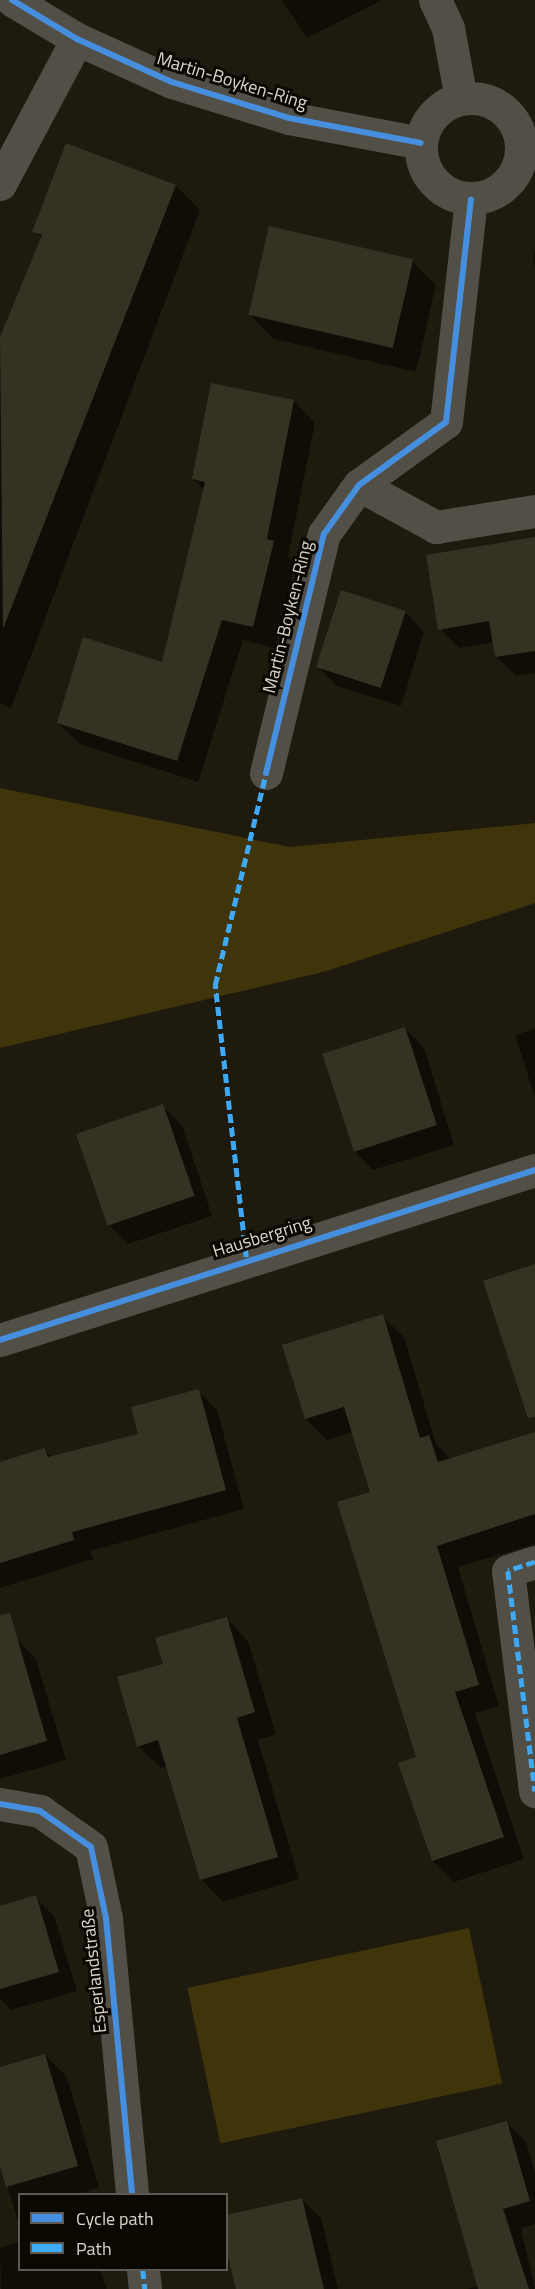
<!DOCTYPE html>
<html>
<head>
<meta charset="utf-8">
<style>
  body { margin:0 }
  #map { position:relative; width:535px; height:2289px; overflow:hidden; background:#1e1a0e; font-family:"Titillium Web",sans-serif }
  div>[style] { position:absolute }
  .green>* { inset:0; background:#40340b; transform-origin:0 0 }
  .shadow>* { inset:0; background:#0007 }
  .building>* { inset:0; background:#363223; transform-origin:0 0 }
  .minor>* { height:33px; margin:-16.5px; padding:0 16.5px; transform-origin:16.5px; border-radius:16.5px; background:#524f46 }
  .minor>.ring { margin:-16.5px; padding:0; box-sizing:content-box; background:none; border:33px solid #524f46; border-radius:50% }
  .quiet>* { height:4.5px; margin-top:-2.25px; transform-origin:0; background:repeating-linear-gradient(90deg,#3fa9f5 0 9px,transparent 0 13.5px) }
  .cycleway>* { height:6px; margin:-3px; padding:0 3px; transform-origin:3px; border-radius:3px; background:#468fdf }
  span { translate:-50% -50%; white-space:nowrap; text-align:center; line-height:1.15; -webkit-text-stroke:6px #0b0802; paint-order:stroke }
  .street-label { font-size:18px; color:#dbd6c8 }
  .legend { position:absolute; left:18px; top:2193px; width:210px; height:78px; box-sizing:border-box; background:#0b0802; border:2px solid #5e5a51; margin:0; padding:8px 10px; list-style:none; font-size:18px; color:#dbd6c8 }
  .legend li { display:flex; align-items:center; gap:12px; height:30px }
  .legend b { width:30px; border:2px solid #5e5a51 }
</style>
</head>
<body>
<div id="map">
  <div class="green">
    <i style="clip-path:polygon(0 788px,290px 847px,535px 823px,535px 903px,323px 972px,0 1048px)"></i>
    <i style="left:469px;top:1928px;width:159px;height:288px;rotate:78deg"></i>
  </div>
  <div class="shadow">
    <i style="clip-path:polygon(282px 0,382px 0,307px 38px)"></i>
    <i style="clip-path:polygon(176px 186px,200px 210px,11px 708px,0 703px,0 341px,42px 239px,34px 231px)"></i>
    <i style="clip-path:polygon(533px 252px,535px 252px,535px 269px)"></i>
    <i style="clip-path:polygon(412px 261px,436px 285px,416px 372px,274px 339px,250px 315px)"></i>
    <i style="clip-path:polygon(294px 401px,315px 423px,288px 557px,295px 563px,275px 648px,243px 640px,198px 782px,80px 744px,58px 723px,163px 664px,204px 490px,193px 479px)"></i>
    <i style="clip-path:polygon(535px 538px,535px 673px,516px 676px,497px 657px,494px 642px,459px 648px,440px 629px)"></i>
    <i style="clip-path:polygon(405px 612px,424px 632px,401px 706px,337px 686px,318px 667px)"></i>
    <i style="clip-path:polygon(405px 1028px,424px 1048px,454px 1145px,373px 1170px,354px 1151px)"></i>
    <i style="clip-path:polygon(535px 1029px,535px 1098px,515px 1035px)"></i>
    <i style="clip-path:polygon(162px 1106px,182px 1125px,212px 1216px,128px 1244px,109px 1225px)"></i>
    <i style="clip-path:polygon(382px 1316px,404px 1337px,436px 1444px,451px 1460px,535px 1433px,535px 1544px,458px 1567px,499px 1706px,475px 1713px,524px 1859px,454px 1882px,433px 1861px,372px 1493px,353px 1432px,327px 1440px,306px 1419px)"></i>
    <i style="clip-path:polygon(198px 1391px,217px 1410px,244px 1509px,90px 1551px,93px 1559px,0 1588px,0 1464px,45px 1450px,52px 1457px,140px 1435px)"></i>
    <i style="clip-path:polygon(226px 1618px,248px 1641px,276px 1734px,258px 1740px,299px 1879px,223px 1902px,201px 1879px,168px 1766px,161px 1768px,138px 1746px,165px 1665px)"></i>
    <i style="clip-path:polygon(17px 1640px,36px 1659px,66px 1760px,0 1779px,0 1645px)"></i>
    <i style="clip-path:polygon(35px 1897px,54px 1916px,77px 1991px,11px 2010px,0 1999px,0 1907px)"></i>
    <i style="clip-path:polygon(45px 2055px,67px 2077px,99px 2188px,76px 2194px,20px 2194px,20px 2228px,0 2161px,0 2068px)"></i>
    <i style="clip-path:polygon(507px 2123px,526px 2142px,535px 2173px,535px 2224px,521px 2228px,535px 2289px,467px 2289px,479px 2285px)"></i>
    <i style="clip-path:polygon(302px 2199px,321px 2218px,338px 2289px,238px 2289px)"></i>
    <i style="clip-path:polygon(20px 2241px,20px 2270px,100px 2270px,107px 2289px,1px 2289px,0 2248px)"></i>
  </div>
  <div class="building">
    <i style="clip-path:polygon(66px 143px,176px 185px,3px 629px,0 337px,42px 235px,32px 232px)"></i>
    <i style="left:269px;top:226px;width:148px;height:91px;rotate:13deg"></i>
    <i style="clip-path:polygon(211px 383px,294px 400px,267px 539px,274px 541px,253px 627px,222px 620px,177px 761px,57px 723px,83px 637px,162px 662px,205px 482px,192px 479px)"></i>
    <i style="clip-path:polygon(535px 537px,535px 651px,495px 657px,489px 621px,438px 630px,426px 555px)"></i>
    <i style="left:341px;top:590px;width:68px;height:81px;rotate:18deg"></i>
    <i style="left:405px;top:1027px;width:103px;height:87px;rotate:72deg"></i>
    <i style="left:163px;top:1104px;width:97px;height:92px;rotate:71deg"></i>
    <i style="clip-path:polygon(535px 1264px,535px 1417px,528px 1418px,483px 1281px)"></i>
    <i style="clip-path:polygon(383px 1314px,420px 1438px,429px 1435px,438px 1462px,535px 1432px,535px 1514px,437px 1546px,479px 1685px,455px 1692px,504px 1837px,432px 1861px,398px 1763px,416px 1757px,337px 1502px,370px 1492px,344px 1407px,305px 1419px,282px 1345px)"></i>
    <i style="clip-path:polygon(199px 1389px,226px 1490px,72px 1532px,74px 1540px,0 1563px,0 1462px,45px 1448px,48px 1457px,138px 1434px,131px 1407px)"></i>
    <i style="clip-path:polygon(10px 1613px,47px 1741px,0 1755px,0 1615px)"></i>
    <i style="clip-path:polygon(227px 1617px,255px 1712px,237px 1718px,278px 1857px,200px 1880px,158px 1740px,137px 1747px,117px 1677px,163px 1664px,155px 1638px)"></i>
    <i style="clip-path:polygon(36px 1895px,59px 1972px,0 1989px,0 1906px)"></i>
    <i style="clip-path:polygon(45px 2054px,78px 2166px,6px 2187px,0 2166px,0 2067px)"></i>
    <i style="clip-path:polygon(507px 2121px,530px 2201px,503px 2209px,529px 2289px,478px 2289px,436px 2141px)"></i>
    <i style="clip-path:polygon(302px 2198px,324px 2289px,236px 2289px,226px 2248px,226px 2215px)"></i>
  </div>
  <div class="minor">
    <i style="left:12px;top:0;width:76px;rotate:31deg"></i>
    <i style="left:77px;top:39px;width:104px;rotate:24.4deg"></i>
    <i style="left:172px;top:82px;width:122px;rotate:17.1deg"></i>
    <i style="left:289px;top:118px;width:134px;rotate:10.7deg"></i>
    <i style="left:435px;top:0;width:31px;rotate:65deg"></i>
    <i style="left:448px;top:28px;width:72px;rotate:79.6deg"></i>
    <i class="ring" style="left:421px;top:98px;width:67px;height:67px"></i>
    <i style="left:0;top:184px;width:164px;rotate:-62deg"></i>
    <i style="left:359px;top:485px;width:88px;rotate:28.6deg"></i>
    <i style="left:436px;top:527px;width:100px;rotate:-9.2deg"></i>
    <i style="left:266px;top:773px;width:246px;rotate:-76.4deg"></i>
    <i style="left:324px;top:534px;width:60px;rotate:-54.5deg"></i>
    <i style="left:359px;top:485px;width:107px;rotate:-35.9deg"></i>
    <i style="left:446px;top:422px;width:224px;rotate:-83.6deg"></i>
    <i style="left:0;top:1340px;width:561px;rotate:-17.63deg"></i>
    <i style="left:535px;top:1562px;width:28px;rotate:162deg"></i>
    <i style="left:508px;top:1571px;width:222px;rotate:83deg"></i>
    <i style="left:0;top:1804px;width:41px;rotate:9.9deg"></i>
    <i style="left:40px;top:1811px;width:62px;rotate:35.2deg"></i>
    <i style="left:91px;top:1847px;width:73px;rotate:78.1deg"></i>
    <i style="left:106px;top:1918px;width:277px;rotate:84.6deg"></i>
    <i style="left:143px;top:2270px;width:19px;rotate:84deg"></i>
  </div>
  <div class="quiet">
    <i style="left:246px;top:1257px;width:274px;rotate:-96.5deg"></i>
    <i style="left:215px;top:985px;width:218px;rotate:-76.5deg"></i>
    <i style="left:535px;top:1562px;width:28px;rotate:162deg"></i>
    <i style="left:508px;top:1571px;width:222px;rotate:83deg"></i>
    <i style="left:143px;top:2270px;width:19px;rotate:84deg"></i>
  </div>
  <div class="cycleway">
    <i style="left:12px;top:0;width:76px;rotate:31deg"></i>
    <i style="left:77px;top:39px;width:104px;rotate:24.4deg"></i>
    <i style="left:172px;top:82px;width:122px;rotate:17.1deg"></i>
    <i style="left:289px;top:118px;width:134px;rotate:10.7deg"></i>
    <i style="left:266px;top:773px;width:246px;rotate:-76.4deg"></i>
    <i style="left:324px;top:534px;width:60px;rotate:-54.5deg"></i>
    <i style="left:359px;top:485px;width:107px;rotate:-35.9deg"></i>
    <i style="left:446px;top:422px;width:224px;rotate:-83.6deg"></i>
    <i style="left:0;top:1340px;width:561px;rotate:-17.63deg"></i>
    <i style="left:0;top:1804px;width:41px;rotate:9.9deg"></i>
    <i style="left:40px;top:1811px;width:62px;rotate:35.2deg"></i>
    <i style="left:91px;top:1847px;width:73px;rotate:78.1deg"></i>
    <i style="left:106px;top:1918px;width:277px;rotate:84.6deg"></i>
  </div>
  <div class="street-label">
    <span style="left:232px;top:81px;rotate:17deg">Martin-Boyken-Ring</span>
    <span style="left:288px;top:617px;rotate:-76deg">Martin-Boyken-Ring</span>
    <span style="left:262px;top:1237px;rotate:-17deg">Hausbergring</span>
    <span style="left:94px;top:1971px;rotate:-96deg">Esperlandstraße</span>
  </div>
  <ul class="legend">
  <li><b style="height:8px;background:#468fdf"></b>Cycle path</li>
  <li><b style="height:8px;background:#3fa9f5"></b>Path</li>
  </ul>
</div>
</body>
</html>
